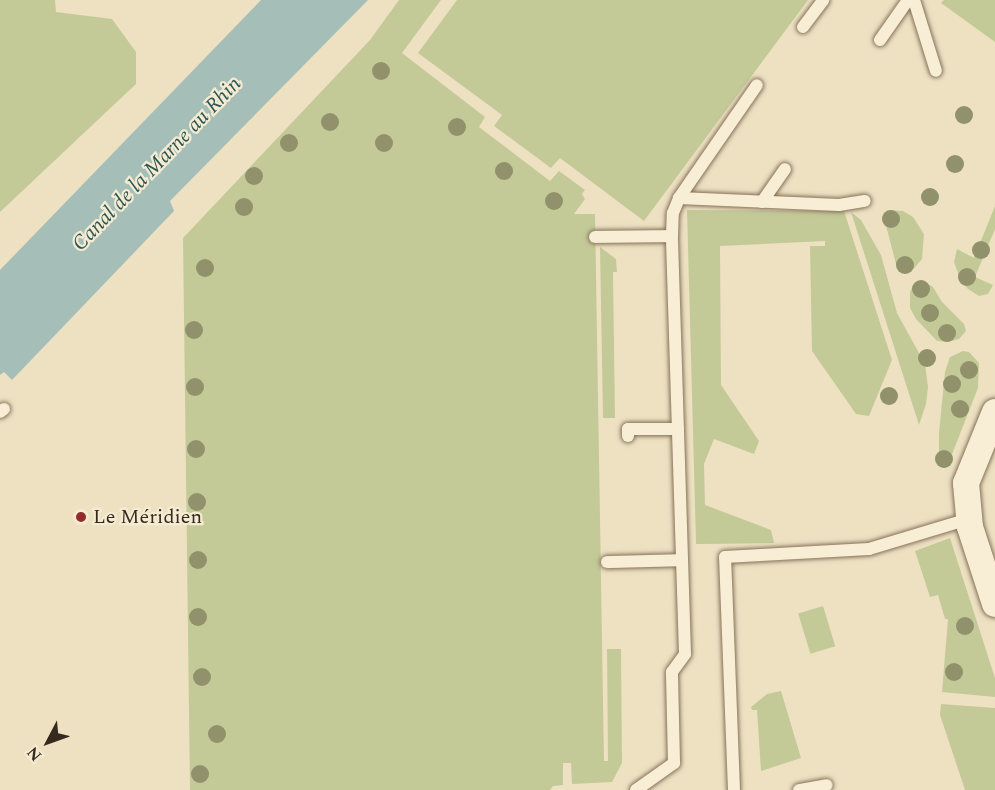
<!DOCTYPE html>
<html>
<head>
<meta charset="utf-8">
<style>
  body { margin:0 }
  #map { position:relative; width:995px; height:790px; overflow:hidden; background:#ede1c2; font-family:Spectral,serif }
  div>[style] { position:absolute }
  .green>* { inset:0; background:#c3ca97; transform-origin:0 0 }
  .water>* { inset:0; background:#a5bfb8 }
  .roads { filter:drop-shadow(0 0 2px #86725a) drop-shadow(0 0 2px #86725a) }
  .service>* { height:12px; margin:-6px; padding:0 6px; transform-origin:6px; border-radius:6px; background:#f8eed5 }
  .minor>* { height:26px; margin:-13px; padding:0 13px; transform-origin:13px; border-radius:13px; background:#f8eed5 }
  .trees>* { width:18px; height:18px; margin:-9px; border-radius:50%; background:#91926c }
  .dots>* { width:16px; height:16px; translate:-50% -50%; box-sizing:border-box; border:3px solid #f4ebd2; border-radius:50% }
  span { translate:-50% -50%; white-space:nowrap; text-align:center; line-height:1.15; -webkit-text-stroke:4.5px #f4ebd2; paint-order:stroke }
  .poi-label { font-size:20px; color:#362a1e }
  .left { translate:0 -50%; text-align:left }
  .water-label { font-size:21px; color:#2d5654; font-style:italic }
  .north { position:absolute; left:18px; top:712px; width:60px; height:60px; -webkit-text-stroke:4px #f4ebd2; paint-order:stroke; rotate:229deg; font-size:16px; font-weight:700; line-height:24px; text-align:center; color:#362a1e }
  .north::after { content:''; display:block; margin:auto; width:21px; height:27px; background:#362a1e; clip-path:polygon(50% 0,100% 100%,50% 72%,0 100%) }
</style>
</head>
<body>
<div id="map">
  <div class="green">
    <i style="clip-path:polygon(0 0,55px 0,56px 12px,112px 19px,136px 52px,136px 84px,0 212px)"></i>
    <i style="clip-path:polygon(399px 0,441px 0,402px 53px,485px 117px,479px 127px,550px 181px,559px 171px,585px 190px,582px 194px,585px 199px,574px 214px,595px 214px,604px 761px,608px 761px,607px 649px,621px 649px,622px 763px,612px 782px,572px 784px,571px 763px,563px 763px,563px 785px,553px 786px,550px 790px,190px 790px,183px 238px,370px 40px)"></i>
    <i style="clip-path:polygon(457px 0,808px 0,644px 221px,560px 158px,551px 168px,494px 126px,502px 115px,418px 53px)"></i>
    <i style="clip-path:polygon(944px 0,995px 0,995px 42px,941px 3px)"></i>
    <i style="clip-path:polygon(995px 206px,995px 229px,975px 277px,993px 285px,988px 294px,979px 296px,968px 289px,961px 281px,954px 262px,957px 249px,974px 258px)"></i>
    <i style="clip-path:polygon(687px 210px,844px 211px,892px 360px,869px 416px,856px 414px,812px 351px,810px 246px,825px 246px,825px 241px,720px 246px,721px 385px,759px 441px,754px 454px,714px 439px,704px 464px,705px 505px,771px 530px,774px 543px,696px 544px)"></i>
    <i style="clip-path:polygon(887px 210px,903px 211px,913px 217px,924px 234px,922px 259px,911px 272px,904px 273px,896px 264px,883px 214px)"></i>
    <i style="clip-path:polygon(851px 212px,861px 220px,881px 255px,897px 313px,925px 364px,928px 387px,926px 404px,919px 425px)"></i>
    <i style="clip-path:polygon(600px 247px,616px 259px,617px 272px,613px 272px,615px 418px,603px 418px)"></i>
    <i style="clip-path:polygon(922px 280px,933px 287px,942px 302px,964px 324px,966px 331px,959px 339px,948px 342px,937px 341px,916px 319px,910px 308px,910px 292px,914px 284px)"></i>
    <i style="clip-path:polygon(963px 351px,969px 352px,979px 363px,978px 388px,949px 462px,946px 467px,941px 466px,939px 459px,939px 433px,945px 372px,950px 357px)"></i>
    <i style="clip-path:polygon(950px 538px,995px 678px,995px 697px,942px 692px,948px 619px,945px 619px,938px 595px,930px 597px,915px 551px)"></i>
    <i style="left:823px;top:606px;width:42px;height:26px;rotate:73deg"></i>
    <i style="clip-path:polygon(781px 691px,801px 758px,761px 771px,757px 710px,752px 710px,751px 707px,767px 694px)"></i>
    <i style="clip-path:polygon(941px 704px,995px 708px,995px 790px,965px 790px,940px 715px)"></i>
  </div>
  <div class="water">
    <i style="clip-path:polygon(261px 0,368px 0,170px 201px,174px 211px,12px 380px,4px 372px,0 375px,0 270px)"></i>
  </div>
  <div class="roads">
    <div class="service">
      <i style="left:914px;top:0;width:74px;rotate:72.8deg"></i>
      <i style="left:803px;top:27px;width:34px;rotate:-53deg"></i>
      <i style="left:880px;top:40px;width:49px;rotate:-55deg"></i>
      <i style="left:679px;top:198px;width:160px;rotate:2.5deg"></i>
      <i style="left:839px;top:205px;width:26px;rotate:-9deg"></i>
      <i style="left:762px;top:202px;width:40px;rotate:-55.1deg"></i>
      <i style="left:595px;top:237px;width:77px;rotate:-0.7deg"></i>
      <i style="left:0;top:412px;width:5px;rotate:-37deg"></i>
      <i style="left:628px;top:436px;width:7px;rotate:-90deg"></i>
      <i style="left:628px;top:429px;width:50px"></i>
      <i style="left:607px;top:562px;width:75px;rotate:-1.5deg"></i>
      <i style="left:636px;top:790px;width:47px;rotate:-35.4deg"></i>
      <i style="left:674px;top:763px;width:91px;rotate:-91.3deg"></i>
      <i style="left:672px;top:672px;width:22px;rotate:-54deg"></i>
      <i style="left:685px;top:654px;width:418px;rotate:-91.8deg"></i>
      <i style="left:672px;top:236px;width:23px;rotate:-88deg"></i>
      <i style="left:673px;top:213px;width:16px;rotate:-68deg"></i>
      <i style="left:679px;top:198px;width:137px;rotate:-55.4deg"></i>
      <i style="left:734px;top:790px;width:233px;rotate:-92.2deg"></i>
      <i style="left:725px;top:557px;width:144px;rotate:-3.2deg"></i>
      <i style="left:869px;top:549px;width:104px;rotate:-16.7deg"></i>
      <i style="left:799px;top:790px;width:28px;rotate:-10deg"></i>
    </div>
    <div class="minor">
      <i style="left:995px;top:412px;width:77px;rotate:112.2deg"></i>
      <i style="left:966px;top:483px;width:44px;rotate:84.8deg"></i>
      <i style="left:970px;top:527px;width:81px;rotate:72deg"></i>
    </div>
  </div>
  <div class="trees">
    <i style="left:381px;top:71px"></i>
    <i style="left:964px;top:115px"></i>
    <i style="left:330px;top:122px"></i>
    <i style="left:457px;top:127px"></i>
    <i style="left:289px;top:143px"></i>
    <i style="left:384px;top:143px"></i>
    <i style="left:955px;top:164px"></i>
    <i style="left:504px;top:171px"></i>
    <i style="left:254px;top:176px"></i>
    <i style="left:930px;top:197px"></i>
    <i style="left:554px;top:201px"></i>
    <i style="left:244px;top:207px"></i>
    <i style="left:891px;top:219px"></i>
    <i style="left:981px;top:250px"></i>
    <i style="left:905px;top:265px"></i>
    <i style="left:205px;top:268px"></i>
    <i style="left:967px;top:277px"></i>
    <i style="left:921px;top:289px"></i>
    <i style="left:930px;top:313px"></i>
    <i style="left:194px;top:330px"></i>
    <i style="left:947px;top:333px"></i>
    <i style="left:927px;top:358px"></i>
    <i style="left:969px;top:370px"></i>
    <i style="left:952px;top:384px"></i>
    <i style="left:195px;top:387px"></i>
    <i style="left:889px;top:396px"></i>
    <i style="left:960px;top:409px"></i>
    <i style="left:196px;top:449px"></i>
    <i style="left:944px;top:459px"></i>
    <i style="left:197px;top:502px"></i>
    <i style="left:198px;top:560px"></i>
    <i style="left:198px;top:617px"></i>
    <i style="left:965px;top:626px"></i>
    <i style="left:954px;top:672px"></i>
    <i style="left:202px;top:677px"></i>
    <i style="left:217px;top:734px"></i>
    <i style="left:200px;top:774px"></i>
  </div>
  <div class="dots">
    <i style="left:81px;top:517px;background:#932d2c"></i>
  </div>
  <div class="poi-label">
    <span class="left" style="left:93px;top:517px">Le Méridien</span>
  </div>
  <div class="water-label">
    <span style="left:157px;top:164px;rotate:-46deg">Canal de la Marne au Rhin</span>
  </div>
  <div class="north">N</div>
</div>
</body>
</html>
